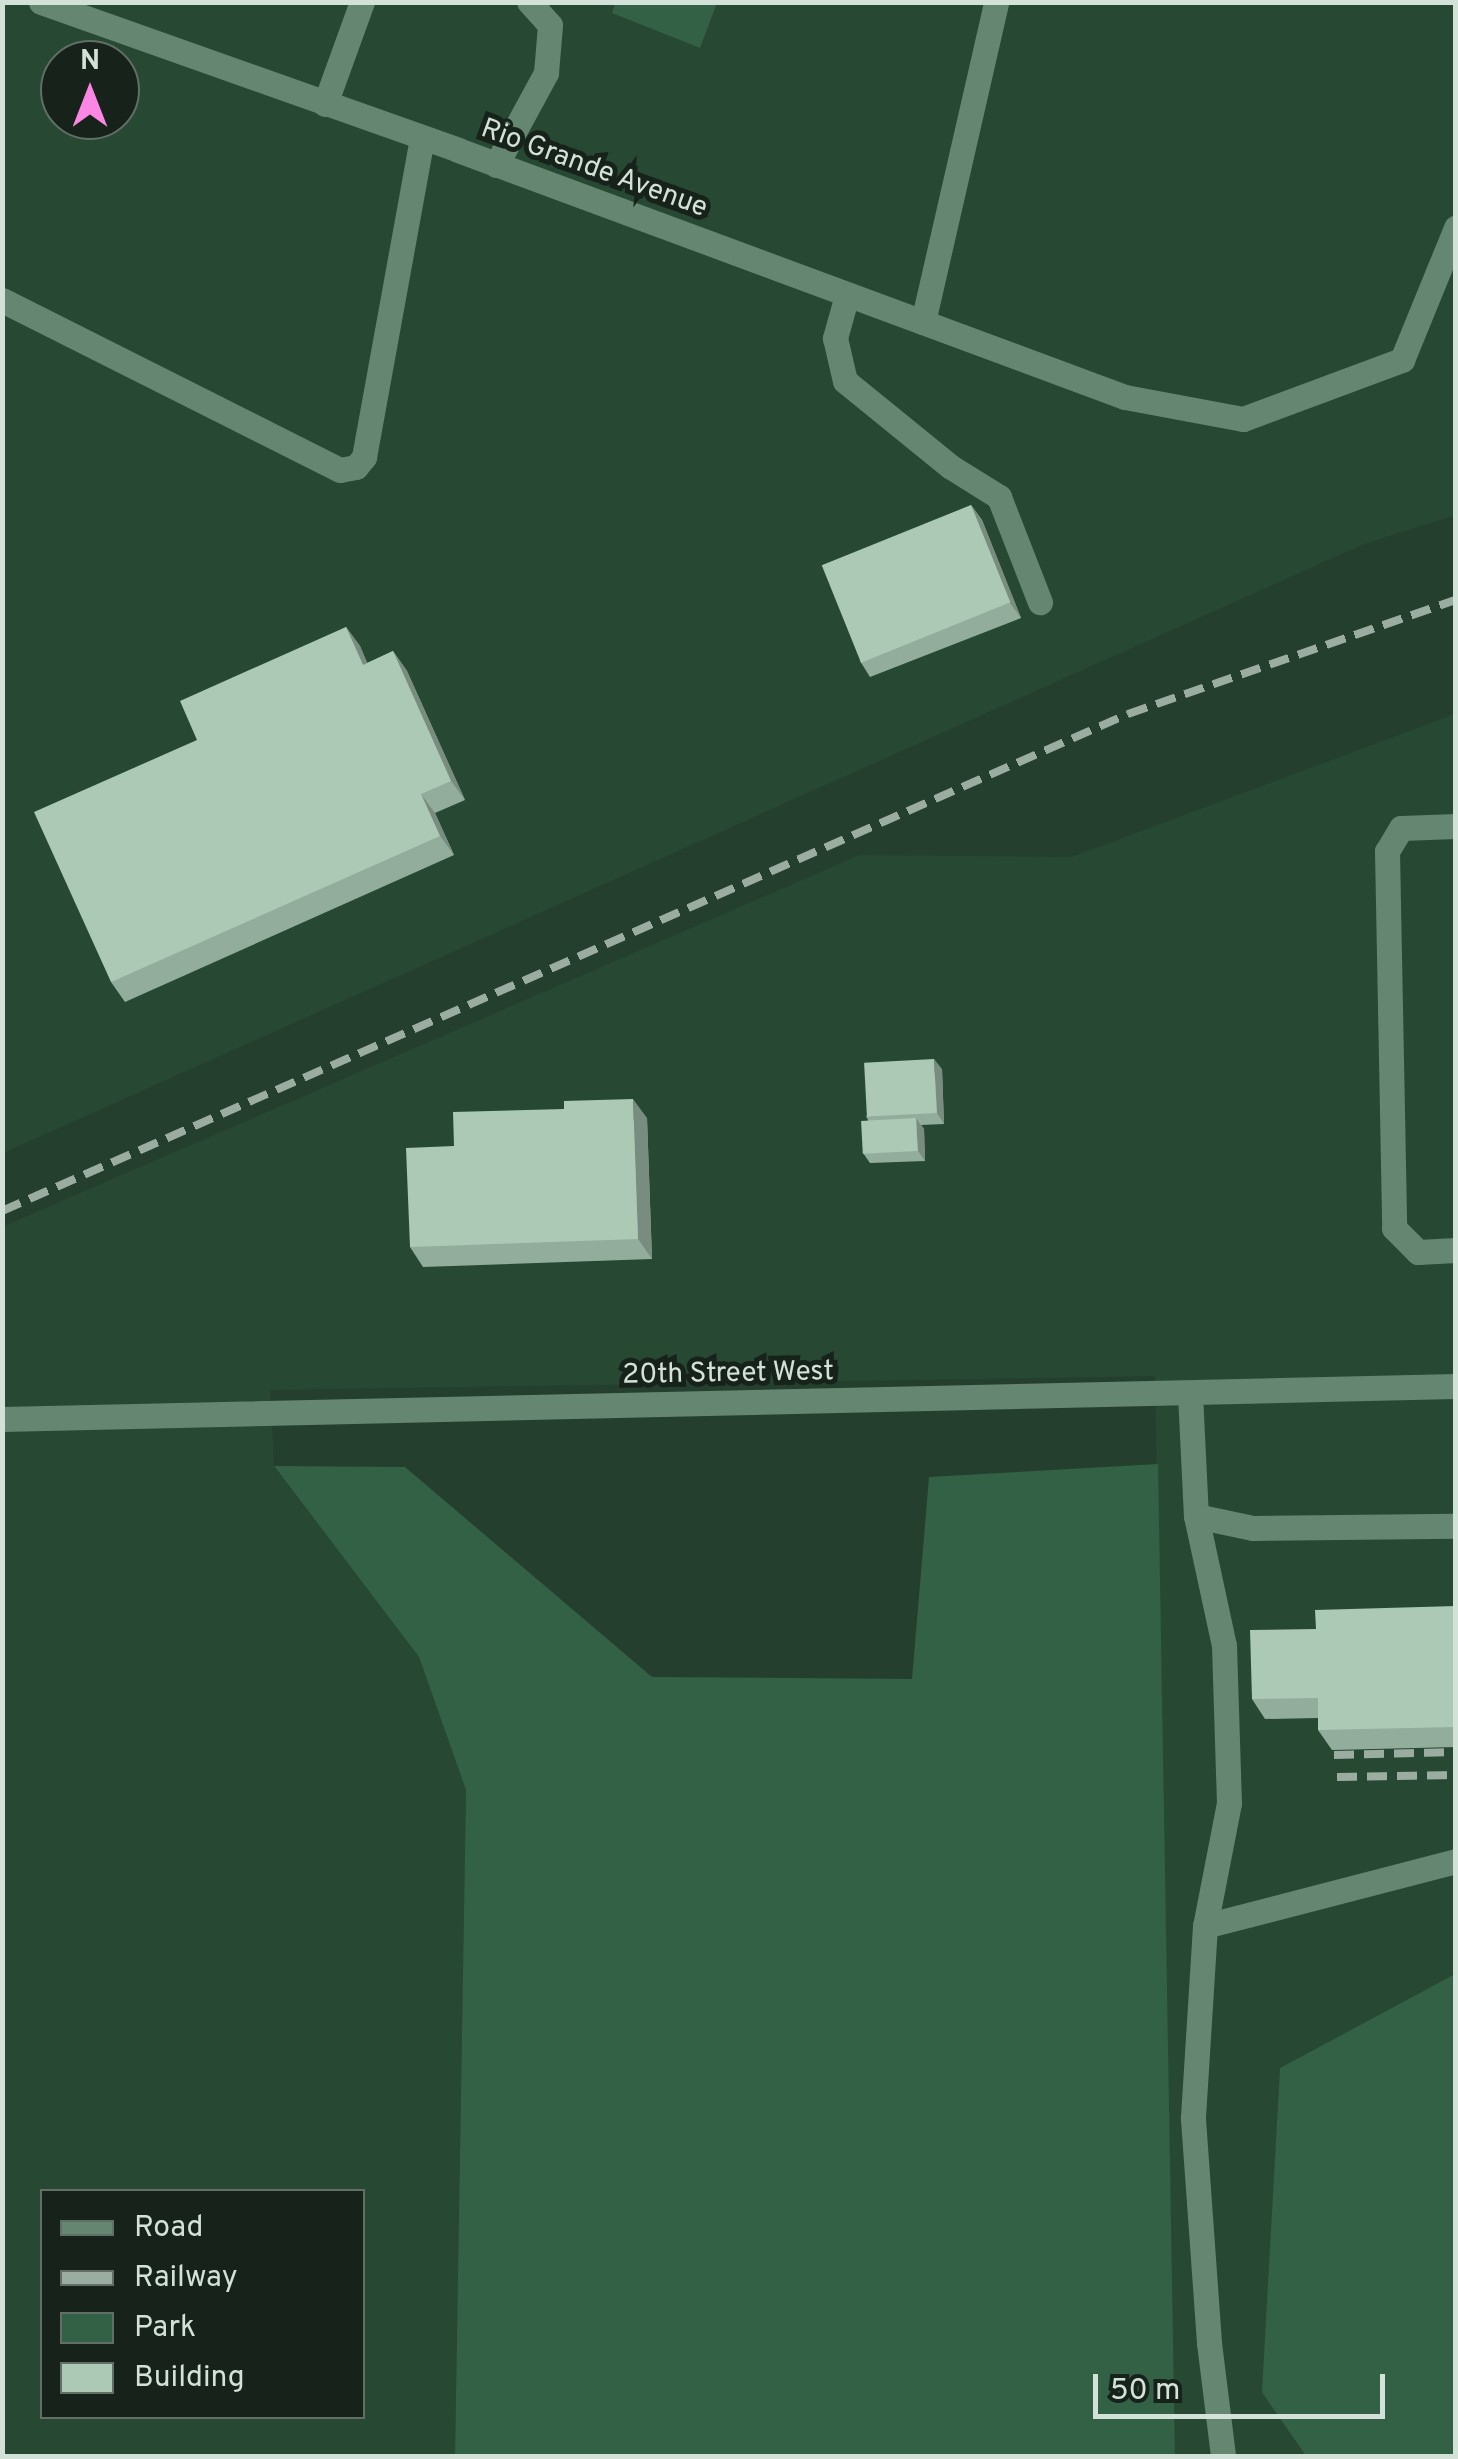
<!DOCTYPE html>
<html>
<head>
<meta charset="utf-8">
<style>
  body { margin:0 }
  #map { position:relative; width:1458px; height:2459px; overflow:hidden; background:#243f2e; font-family:Overpass,sans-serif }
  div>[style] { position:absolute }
  .built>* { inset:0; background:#274934 }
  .green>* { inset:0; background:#336145 }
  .minor>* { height:25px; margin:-12.5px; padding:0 12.5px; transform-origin:12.5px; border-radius:12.5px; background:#658670 }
  .rail>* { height:8px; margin-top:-4px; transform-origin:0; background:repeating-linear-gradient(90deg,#9aada0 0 20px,transparent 0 30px) }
  .wall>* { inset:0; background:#93ad9c }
  .shaded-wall>* { inset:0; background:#788d7f }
  .building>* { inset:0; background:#abc9b5; transform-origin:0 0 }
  span { translate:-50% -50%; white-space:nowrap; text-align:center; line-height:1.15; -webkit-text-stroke:10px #17221b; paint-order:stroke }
  .street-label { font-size:28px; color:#d3e2d8 }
  .frame { position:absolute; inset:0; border:5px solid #d3e2d8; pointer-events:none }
  .legend { position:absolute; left:40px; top:2189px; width:325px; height:230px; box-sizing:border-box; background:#17221b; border:2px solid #626f67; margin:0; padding:12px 18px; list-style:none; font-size:30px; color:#d3e2d8 }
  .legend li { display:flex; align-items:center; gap:20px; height:50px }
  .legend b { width:50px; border:2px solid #626f67 }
  .north { position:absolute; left:40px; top:40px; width:100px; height:100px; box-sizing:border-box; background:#17221b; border:2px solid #626f67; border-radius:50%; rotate:0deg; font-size:28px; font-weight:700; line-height:40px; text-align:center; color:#d3e2d8 }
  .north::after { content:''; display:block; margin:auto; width:35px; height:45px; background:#fc86e3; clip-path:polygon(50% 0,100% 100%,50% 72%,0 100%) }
  .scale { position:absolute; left:1093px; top:2374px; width:292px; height:45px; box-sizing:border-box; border:5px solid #d3e2d8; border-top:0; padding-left:12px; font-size:30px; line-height:35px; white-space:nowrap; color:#d3e2d8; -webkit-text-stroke:8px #17221b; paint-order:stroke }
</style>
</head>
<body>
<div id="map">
  <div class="built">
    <i style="clip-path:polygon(evenodd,2px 3px,615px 3px,612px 12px,700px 48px,717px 3px,1455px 3px,1455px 515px,1364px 544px,3px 1153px,2px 3px,60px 60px,120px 60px,120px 120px,60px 120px,60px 60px)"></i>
    <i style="clip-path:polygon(evenodd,1455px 714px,1455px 1974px,1280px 2068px,1263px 2392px,1306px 2456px,1175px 2456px,1155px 1376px,270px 1390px,274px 1467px,419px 1657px,466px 1790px,455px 2456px,3px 2456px,2px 1227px,860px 855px,1072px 857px,1455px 714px,42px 2192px,362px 2192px,362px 2416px,42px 2416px,42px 2192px)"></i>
  </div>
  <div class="green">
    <i style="clip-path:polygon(615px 3px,615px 2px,717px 3px,700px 48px,612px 13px)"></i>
    <i style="clip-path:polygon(1158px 1464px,1175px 2456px,455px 2456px,466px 1790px,419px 1657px,274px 1466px,405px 1467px,652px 1677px,912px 1679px,929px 1477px)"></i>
    <i style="clip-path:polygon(1455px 1974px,1455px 2456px,1306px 2456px,1262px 2392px,1280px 2068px)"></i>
  </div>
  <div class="minor">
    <i style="left:41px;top:2px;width:442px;rotate:19.5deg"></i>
    <i style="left:458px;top:150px;width:711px;rotate:20.32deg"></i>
    <i style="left:1125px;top:397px;width:120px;rotate:10.6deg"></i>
    <i style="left:1243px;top:419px;width:170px;rotate:-20.4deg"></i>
    <i style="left:1402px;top:360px;width:143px;rotate:-67.8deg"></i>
    <i style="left:325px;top:104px;width:109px;rotate:-70.1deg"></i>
    <i style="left:496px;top:165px;width:105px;rotate:-61.5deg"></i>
    <i style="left:546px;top:73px;width:48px;rotate:-85.2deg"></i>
    <i style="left:550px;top:25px;width:31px;rotate:-132deg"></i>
    <i style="left:847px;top:295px;width:45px;rotate:105.6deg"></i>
    <i style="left:835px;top:338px;width:44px;rotate:76.9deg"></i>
    <i style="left:845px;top:381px;width:136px;rotate:39.1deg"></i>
    <i style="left:951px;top:467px;width:57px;rotate:32deg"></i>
    <i style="left:999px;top:497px;width:113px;rotate:68.7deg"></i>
    <i style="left:2px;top:300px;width:378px;rotate:26.7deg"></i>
    <i style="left:340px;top:470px;width:16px;rotate:-11deg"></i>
    <i style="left:356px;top:467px;width:13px;rotate:-51deg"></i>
    <i style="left:364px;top:457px;width:324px;rotate:-79.7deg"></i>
    <i style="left:923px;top:322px;width:328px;rotate:-77.1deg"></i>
    <i style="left:1456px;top:826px;width:55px;rotate:177.9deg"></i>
    <i style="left:1401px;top:828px;width:27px;rotate:121deg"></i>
    <i style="left:1387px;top:851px;width:377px;rotate:88.9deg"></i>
    <i style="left:1394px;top:1228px;width:34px;rotate:45deg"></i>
    <i style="left:1418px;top:1252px;width:38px;rotate:-3deg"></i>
    <i style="left:1190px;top:1394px;width:122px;rotate:87.2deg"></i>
    <i style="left:1196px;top:1516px;width:58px;rotate:11.9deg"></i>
    <i style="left:1253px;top:1528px;width:203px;rotate:-0.6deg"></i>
    <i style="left:2px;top:1419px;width:1454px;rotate:-1.3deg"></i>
    <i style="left:1196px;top:1516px;width:132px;rotate:77.8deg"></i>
    <i style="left:1224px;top:1645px;width:158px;rotate:88.2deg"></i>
    <i style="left:1229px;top:1803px;width:125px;rotate:101deg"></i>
    <i style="left:1205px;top:1926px;width:193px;rotate:93.6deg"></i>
    <i style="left:1193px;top:2119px;width:225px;rotate:85.9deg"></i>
    <i style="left:1209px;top:2343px;width:114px;rotate:82.9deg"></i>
    <i style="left:1205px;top:1926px;width:259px;rotate:-14.5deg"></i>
  </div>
  <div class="rail">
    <i style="left:2px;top:1211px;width:1231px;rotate:-23.82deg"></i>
    <i style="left:1128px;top:714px;width:347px;rotate:-19.2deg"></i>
    <i style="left:1334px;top:1755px;width:122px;rotate:-1.4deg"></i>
    <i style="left:1337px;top:1777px;width:119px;rotate:-1deg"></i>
  </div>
  <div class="wall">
    <i style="clip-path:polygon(971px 505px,982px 520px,1021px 618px,870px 677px,860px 661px)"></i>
    <i style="clip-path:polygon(346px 627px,360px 646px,367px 663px,393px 651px,407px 671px,465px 800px,435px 813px,454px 855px,125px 1002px,111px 982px,197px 740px)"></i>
    <i style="clip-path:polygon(942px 1069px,944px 1124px,921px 1125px,924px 1129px,925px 1161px,870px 1163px,863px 1153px,868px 1120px,866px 1116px)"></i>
    <i style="clip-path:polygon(647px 1118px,652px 1259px,423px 1267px,410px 1247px,454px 1146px)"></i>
    <i style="clip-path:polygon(1456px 1606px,1456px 1747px,1332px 1750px,1318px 1730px,1318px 1718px,1265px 1719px,1252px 1699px,1316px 1629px)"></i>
  </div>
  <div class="shaded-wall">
    <i style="clip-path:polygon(971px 505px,982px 520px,1021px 618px,1010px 603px)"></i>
    <i style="clip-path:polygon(346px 627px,360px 646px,377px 685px,363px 665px)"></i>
    <i style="clip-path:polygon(393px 651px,407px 671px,465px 800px,451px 781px)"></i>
    <i style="clip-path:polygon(421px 794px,435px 813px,454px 855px,440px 836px)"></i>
    <i style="clip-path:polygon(934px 1059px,942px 1069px,944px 1124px,937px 1113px)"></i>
    <i style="clip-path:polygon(633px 1099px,647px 1118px,652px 1259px,638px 1239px)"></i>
    <i style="clip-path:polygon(916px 1118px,924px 1129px,925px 1161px,918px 1151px)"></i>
  </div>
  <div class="building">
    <i style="left:971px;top:505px;width:105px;height:161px;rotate:68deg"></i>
    <i style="clip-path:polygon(346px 627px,363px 665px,393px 651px,451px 781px,421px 794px,440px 836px,111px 982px,34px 812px,197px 740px,180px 701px)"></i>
    <i style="left:934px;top:1059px;width:54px;height:70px;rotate:87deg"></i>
    <i style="clip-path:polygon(633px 1099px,638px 1239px,410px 1247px,406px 1148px,454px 1146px,453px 1112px,564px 1109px,564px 1101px)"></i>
    <i style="left:916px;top:1118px;width:33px;height:55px;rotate:87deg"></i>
    <i style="clip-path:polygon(1456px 1606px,1456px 1727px,1318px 1730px,1318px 1698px,1252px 1699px,1250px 1630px,1316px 1629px,1315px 1610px)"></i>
  </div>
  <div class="street-label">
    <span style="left:594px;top:169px;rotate:20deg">Rio Grande Avenue</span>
    <span style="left:728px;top:1374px;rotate:-1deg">20th Street West</span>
  </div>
  <div class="frame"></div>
  <ul class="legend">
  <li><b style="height:12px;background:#658670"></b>Road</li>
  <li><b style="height:12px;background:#9aada0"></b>Railway</li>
  <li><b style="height:28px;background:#336145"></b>Park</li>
  <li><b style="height:28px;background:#abc9b5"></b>Building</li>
  </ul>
  <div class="north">N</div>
  <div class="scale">50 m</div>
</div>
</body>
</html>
